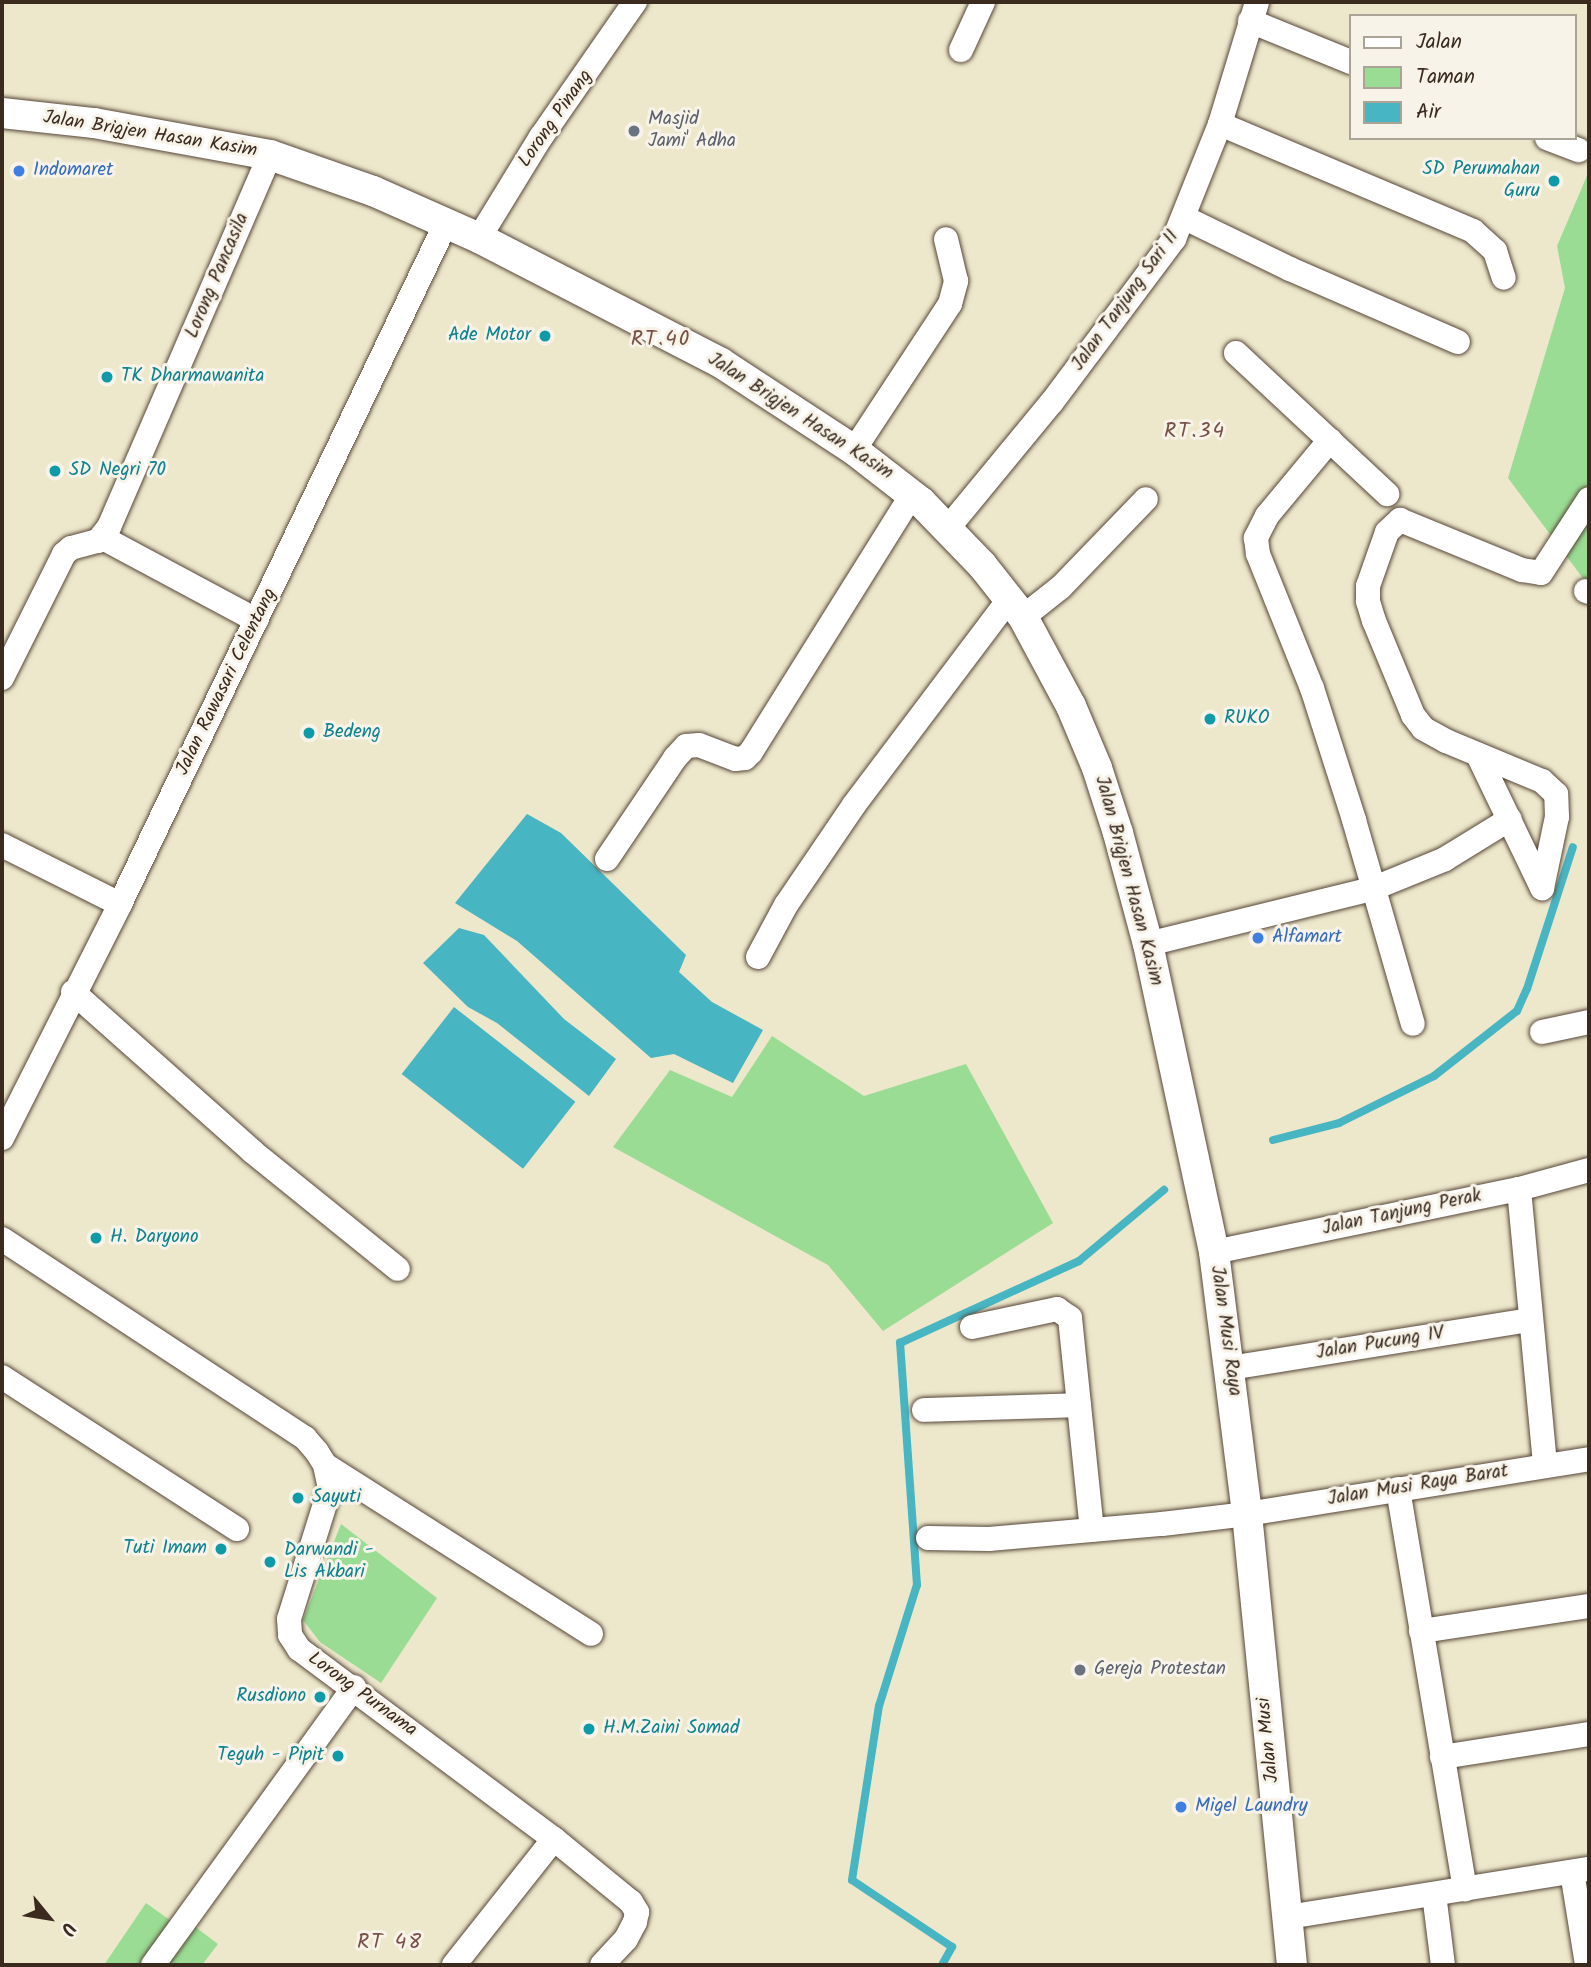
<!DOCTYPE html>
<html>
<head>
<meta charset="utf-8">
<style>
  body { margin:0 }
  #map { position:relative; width:1591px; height:1967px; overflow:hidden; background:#ede7cb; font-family:Kalam,sans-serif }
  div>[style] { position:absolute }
  .green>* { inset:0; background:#9adc94 }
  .water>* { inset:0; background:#47b5c2; transform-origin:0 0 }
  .stream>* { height:8px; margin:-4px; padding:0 4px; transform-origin:4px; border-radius:4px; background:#47b5c2 }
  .roads { filter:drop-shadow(0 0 2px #564638) drop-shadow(0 0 2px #564638) }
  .minor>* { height:24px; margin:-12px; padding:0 12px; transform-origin:12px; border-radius:12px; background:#fff }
  .tertiary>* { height:30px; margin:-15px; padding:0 15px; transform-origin:15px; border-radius:15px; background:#fff }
  .dots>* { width:19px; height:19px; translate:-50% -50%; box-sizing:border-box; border:4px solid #f7f3e8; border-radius:50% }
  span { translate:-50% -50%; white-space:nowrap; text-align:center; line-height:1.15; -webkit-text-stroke:6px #f7f3e8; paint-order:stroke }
  .street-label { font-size:19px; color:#3b2a1e }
  .worship-label { font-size:19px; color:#5b616d }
  .left { translate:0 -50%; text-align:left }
  .culture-label { font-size:19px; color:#0d838f }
  .right { translate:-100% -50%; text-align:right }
  .shop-label { font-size:19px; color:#366cbe }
  .neighbourhood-label { font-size:21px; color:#785046; letter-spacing:2px }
  .frame { position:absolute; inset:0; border:4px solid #3b2a1e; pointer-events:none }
  .legend { position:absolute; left:1349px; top:14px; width:228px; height:126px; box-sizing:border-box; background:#f7f3e8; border:2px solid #aca397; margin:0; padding:9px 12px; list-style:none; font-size:21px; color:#3b2a1e }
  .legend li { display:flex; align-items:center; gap:14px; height:35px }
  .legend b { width:35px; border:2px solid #aca397 }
  .north { position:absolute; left:14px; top:1883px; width:70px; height:70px; -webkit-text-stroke:5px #f7f3e8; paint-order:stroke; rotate:120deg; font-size:19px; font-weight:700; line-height:28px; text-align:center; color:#3b2a1e }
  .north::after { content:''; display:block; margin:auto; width:24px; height:32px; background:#3b2a1e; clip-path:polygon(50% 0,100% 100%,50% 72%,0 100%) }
</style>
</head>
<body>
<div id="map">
  <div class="green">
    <i style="clip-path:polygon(1589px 171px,1589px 581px,1588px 585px,1508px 478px,1565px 288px,1557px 246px)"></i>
    <i style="clip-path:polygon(772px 1036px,864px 1096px,966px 1064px,1053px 1223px,883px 1331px,828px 1265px,613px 1147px,670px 1070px,732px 1097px)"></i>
    <i style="clip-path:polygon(341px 1524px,437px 1598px,381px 1683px,320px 1642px,303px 1620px)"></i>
    <i style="clip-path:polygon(146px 1903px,171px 1921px,142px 1965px,104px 1965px)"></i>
    <i style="clip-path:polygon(194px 1926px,218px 1944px,202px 1965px,167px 1965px)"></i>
  </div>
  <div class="water">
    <i style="clip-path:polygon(527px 814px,561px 833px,686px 955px,679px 972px,712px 1002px,763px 1030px,733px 1083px,674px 1054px,651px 1058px,517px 941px,455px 903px)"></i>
    <i style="clip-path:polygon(459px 928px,484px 935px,564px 1019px,616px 1059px,589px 1096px,497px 1023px,468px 1007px,423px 963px)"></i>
    <i style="left:454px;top:1007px;width:154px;height:85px;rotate:38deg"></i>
  </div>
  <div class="stream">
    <i style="left:1273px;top:1140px;width:68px;rotate:-14.4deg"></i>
    <i style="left:1339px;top:1123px;width:106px;rotate:-26.3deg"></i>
    <i style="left:1434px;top:1076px;width:105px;rotate:-38.1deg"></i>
    <i style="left:1517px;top:1011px;width:24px;rotate:-66deg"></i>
    <i style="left:1527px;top:989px;width:149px;rotate:-72.1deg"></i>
    <i style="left:942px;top:1965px;width:21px;rotate:-61deg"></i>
    <i style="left:952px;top:1947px;width:120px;rotate:-146.2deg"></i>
    <i style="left:852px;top:1880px;width:176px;rotate:-81.2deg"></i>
    <i style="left:879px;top:1706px;width:127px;rotate:-72.6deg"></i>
    <i style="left:917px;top:1585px;width:243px;rotate:-94deg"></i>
    <i style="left:900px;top:1343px;width:197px;rotate:-24.6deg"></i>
    <i style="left:1079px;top:1261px;width:111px;rotate:-39.9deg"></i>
  </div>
  <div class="roads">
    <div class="minor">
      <i style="left:1250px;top:21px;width:109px;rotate:22.1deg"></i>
      <i style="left:961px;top:50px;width:53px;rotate:-65.4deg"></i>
      <i style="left:1220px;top:124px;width:275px;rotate:22.9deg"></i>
      <i style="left:1473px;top:231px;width:30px;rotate:42deg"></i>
      <i style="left:1495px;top:251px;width:28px;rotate:72deg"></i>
      <i style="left:1547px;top:138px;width:34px;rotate:21deg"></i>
      <i style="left:1185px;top:218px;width:117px;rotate:25.9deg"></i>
      <i style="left:1290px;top:269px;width:183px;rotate:23.5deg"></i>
      <i style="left:479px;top:238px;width:119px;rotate:-58.5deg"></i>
      <i style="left:541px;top:137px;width:165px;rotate:-55.2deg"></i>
      <i style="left:1236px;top:353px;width:207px;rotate:43deg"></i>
      <i style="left:1330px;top:440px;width:99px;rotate:129.7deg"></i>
      <i style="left:1267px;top:516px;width:25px;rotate:117deg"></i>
      <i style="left:1256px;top:538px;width:16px;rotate:83deg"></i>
      <i style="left:1258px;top:554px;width:144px;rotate:68.1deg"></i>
      <i style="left:1312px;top:688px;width:139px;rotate:72.3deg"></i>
      <i style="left:1354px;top:820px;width:212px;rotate:73.9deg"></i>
      <i style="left:854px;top:450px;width:175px;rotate:-56.7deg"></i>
      <i style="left:950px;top:304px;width:24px;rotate:-75deg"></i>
      <i style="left:956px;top:281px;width:43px;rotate:-103.4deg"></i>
      <i style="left:948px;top:528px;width:163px;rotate:-50.5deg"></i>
      <i style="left:1052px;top:402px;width:204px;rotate:-53.2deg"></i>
      <i style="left:1174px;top:239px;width:124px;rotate:-68.2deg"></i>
      <i style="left:1220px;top:124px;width:127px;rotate:-73.1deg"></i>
      <i style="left:103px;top:538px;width:174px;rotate:28.2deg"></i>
      <i style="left:1586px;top:591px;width:3px;rotate:18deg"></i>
      <i style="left:1023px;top:617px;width:48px;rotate:-38.3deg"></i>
      <i style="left:1061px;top:587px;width:122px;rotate:-46deg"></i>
      <i style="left:2px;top:678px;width:139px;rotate:-63.4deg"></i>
      <i style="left:64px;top:554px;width:9px;rotate:-41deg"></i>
      <i style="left:71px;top:548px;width:28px;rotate:-15deg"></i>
      <i style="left:98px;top:541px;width:18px;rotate:-52deg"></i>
      <i style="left:109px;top:527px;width:405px;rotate:-66.6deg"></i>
      <i style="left:1478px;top:755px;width:148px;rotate:64.3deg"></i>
      <i style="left:2px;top:845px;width:132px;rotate:26.6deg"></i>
      <i style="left:607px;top:859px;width:122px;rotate:-56deg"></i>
      <i style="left:675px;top:758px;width:16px;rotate:-47deg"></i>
      <i style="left:686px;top:746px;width:13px;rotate:-4deg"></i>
      <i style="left:699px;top:745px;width:39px;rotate:21deg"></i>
      <i style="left:735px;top:759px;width:10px;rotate:-6deg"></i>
      <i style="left:745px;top:758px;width:8px;rotate:-45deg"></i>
      <i style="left:751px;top:752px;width:304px;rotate:-58deg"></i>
      <i style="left:1542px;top:888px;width:73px;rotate:-78.1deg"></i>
      <i style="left:1557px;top:817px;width:23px;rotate:-92deg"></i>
      <i style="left:1556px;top:794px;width:19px;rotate:-137deg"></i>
      <i style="left:1542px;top:781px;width:104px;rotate:-157.4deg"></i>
      <i style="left:1446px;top:741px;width:26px;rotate:-151deg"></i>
      <i style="left:1423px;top:728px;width:16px;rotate:-128deg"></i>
      <i style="left:1413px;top:715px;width:102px;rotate:-112.5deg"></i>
      <i style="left:1374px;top:621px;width:21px;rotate:-107deg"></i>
      <i style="left:1368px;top:601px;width:15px;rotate:-90deg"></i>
      <i style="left:1368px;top:586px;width:57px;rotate:-70.6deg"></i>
      <i style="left:1387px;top:532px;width:18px;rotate:-43deg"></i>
      <i style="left:1400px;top:520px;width:132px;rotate:22.3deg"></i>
      <i style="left:1522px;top:570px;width:19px;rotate:9deg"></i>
      <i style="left:1541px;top:573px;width:88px;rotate:-57deg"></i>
      <i style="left:1148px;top:944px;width:231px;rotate:-13.8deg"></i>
      <i style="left:1372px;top:889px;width:79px;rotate:-22.3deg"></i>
      <i style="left:1445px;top:859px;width:76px;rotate:-31.6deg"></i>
      <i style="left:758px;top:957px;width:59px;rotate:-61.7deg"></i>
      <i style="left:786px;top:905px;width:121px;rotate:-55.8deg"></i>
      <i style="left:854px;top:805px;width:258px;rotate:-53deg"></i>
      <i style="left:73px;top:992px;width:241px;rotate:41.6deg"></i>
      <i style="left:253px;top:1152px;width:186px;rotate:38.9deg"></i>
      <i style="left:1542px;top:1032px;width:48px;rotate:-12deg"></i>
      <i style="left:2px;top:1138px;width:262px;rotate:-63.2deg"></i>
      <i style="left:120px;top:904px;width:755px;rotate:-64.42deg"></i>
      <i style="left:1519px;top:1189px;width:277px;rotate:84.6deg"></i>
      <i style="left:2px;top:1239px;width:363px;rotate:33.3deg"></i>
      <i style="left:305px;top:1438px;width:18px;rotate:49deg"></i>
      <i style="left:317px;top:1452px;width:15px;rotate:58deg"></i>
      <i style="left:325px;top:1465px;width:24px;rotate:78deg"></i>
      <i style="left:330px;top:1488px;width:137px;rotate:107.4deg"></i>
      <i style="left:289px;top:1619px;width:16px;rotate:86deg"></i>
      <i style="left:290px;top:1635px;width:17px;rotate:57deg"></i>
      <i style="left:299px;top:1649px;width:318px;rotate:36.7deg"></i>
      <i style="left:554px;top:1839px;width:99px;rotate:39.3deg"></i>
      <i style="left:631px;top:1902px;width:12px;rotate:59deg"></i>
      <i style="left:637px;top:1912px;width:10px;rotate:101deg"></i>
      <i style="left:635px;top:1922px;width:19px;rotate:118deg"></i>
      <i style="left:626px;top:1939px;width:35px;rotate:133deg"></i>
      <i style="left:1214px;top:1252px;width:311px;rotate:-11.7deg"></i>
      <i style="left:1519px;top:1189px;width:73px;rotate:-15.2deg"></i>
      <i style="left:972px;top:1327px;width:87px;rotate:-12deg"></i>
      <i style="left:1057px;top:1309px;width:16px;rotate:35deg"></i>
      <i style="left:1070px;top:1318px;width:213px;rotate:84.1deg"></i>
      <i style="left:1230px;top:1368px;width:304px;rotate:-9.1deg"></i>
      <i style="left:2px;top:1377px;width:280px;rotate:32.9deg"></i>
      <i style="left:924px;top:1410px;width:155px;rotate:-1.8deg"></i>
      <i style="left:325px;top:1465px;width:315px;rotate:32.4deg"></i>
      <i style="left:1398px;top:1489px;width:406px;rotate:80.5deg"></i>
      <i style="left:928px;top:1538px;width:61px;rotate:0.9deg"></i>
      <i style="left:989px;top:1539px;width:174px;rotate:-5deg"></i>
      <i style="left:1162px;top:1524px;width:86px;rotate:-6.7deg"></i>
      <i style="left:1247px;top:1514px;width:346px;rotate:-9.1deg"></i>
      <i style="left:1421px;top:1631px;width:170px;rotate:-8.5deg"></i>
      <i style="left:1442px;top:1757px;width:149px;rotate:-8.9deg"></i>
      <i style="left:1572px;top:1872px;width:94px;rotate:80.8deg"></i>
      <i style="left:1434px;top:1894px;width:72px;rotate:82.8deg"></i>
      <i style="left:1288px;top:1917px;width:305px;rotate:-9.1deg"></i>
      <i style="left:153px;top:1965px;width:343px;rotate:-54.1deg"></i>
      <i style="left:454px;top:1965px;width:161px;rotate:-51.6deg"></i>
    </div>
    <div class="tertiary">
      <i style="left:2px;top:113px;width:93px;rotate:6.2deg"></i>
      <i style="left:94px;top:123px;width:179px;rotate:10.3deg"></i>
      <i style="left:270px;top:155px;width:109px;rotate:19.3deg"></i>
      <i style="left:373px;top:191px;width:116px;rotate:23.9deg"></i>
      <i style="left:479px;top:238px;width:272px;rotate:27.3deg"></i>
      <i style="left:721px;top:363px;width:159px;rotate:33.2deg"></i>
      <i style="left:854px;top:450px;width:85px;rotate:37.8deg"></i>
      <i style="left:921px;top:502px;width:88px;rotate:45.9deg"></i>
      <i style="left:982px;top:565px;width:66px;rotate:51.7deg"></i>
      <i style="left:1023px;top:617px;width:101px;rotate:61.7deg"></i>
      <i style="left:1071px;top:706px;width:67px;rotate:67.2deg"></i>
      <i style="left:1097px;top:768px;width:68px;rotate:72.1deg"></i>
      <i style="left:1118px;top:833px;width:115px;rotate:74.9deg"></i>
      <i style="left:1148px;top:944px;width:315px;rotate:77.9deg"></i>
      <i style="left:1214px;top:1252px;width:264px;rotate:82.8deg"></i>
      <i style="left:1247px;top:1514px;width:453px;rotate:84.3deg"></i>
    </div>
  </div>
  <div class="dots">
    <i style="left:634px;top:131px;background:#6b7280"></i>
    <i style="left:19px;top:171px;background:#3f7fe0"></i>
    <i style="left:1554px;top:181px;background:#0f9aa8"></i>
    <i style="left:545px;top:336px;background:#0f9aa8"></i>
    <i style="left:107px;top:377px;background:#0f9aa8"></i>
    <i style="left:55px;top:471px;background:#0f9aa8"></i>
    <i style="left:1210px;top:719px;background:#0f9aa8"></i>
    <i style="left:309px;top:733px;background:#0f9aa8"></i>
    <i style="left:1258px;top:938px;background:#3f7fe0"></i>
    <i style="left:96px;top:1238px;background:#0f9aa8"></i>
    <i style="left:298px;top:1498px;background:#0f9aa8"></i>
    <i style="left:221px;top:1549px;background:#0f9aa8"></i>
    <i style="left:270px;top:1562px;background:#0f9aa8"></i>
    <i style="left:1080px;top:1670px;background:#6b7280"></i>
    <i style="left:320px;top:1697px;background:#0f9aa8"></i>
    <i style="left:589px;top:1729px;background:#0f9aa8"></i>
    <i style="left:338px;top:1756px;background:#0f9aa8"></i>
    <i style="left:1181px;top:1807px;background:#3f7fe0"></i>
  </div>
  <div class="street-label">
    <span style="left:556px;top:119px;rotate:-55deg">Lorong Pinang</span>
    <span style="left:150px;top:135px;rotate:9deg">Jalan Brigjen Hasan Kasim</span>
    <span style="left:218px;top:276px;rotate:-67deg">Lorong Pancasila</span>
    <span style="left:1126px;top:301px;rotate:-54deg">Jalan Tanjung Sari II</span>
    <span style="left:800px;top:417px;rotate:33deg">Jalan Brigjen Hasan Kasim</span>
    <span style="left:227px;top:682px;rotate:-64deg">Jalan Rawasari Celentang</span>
    <span style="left:1128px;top:881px;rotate:75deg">Jalan Brigjen Hasan Kasim</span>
    <span style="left:1402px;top:1213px;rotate:-12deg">Jalan Tanjung Perak</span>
    <span style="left:1225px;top:1331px;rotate:82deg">Jalan Musi Raya</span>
    <span style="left:1380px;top:1344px;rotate:-9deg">Jalan Pucung IV</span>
    <span style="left:1418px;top:1486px;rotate:-9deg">Jalan Musi Raya Barat</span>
    <span style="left:362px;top:1695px;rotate:36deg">Lorong Purnama</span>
    <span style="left:1269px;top:1740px;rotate:-96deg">Jalan Musi</span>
  </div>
  <div class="worship-label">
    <span class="left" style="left:648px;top:131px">Masjid<br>Jami' Adha</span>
    <span class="left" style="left:1094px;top:1670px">Gereja Protestan</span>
  </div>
  <div class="culture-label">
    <span class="right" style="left:1540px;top:181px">SD Perumahan<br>Guru</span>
    <span class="right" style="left:531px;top:336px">Ade Motor</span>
    <span class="left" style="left:121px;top:377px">TK Dharmawanita</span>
    <span class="left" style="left:69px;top:471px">SD Negri 70</span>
    <span class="left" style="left:1224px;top:719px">RUKO</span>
    <span class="left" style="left:323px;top:733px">Bedeng</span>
    <span class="left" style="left:110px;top:1238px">H. Daryono</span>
    <span class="left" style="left:312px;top:1498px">Sayuti</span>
    <span class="right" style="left:207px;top:1549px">Tuti Imam</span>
    <span class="left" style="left:284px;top:1562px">Darwandi -<br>Lis Akbari</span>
    <span class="right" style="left:306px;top:1697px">Rusdiono</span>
    <span class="left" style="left:603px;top:1729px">H.M.Zaini Somad</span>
    <span class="right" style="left:324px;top:1756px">Teguh - Pipit</span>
  </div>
  <div class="shop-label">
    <span class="left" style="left:33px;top:171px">Indomaret</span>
    <span class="left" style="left:1272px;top:938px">Alfamart</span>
    <span class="left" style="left:1195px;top:1807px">Migel Laundry</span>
  </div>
  <div class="neighbourhood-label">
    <span style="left:661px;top:340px">RT.40</span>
    <span style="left:1195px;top:432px">RT.34</span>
    <span style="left:390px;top:1943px">RT 48</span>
  </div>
  <div class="frame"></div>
  <ul class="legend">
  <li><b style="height:9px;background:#fff"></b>Jalan</li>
  <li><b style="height:19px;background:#9adc94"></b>Taman</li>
  <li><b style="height:19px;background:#47b5c2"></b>Air</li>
  </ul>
  <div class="north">U</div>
</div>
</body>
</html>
